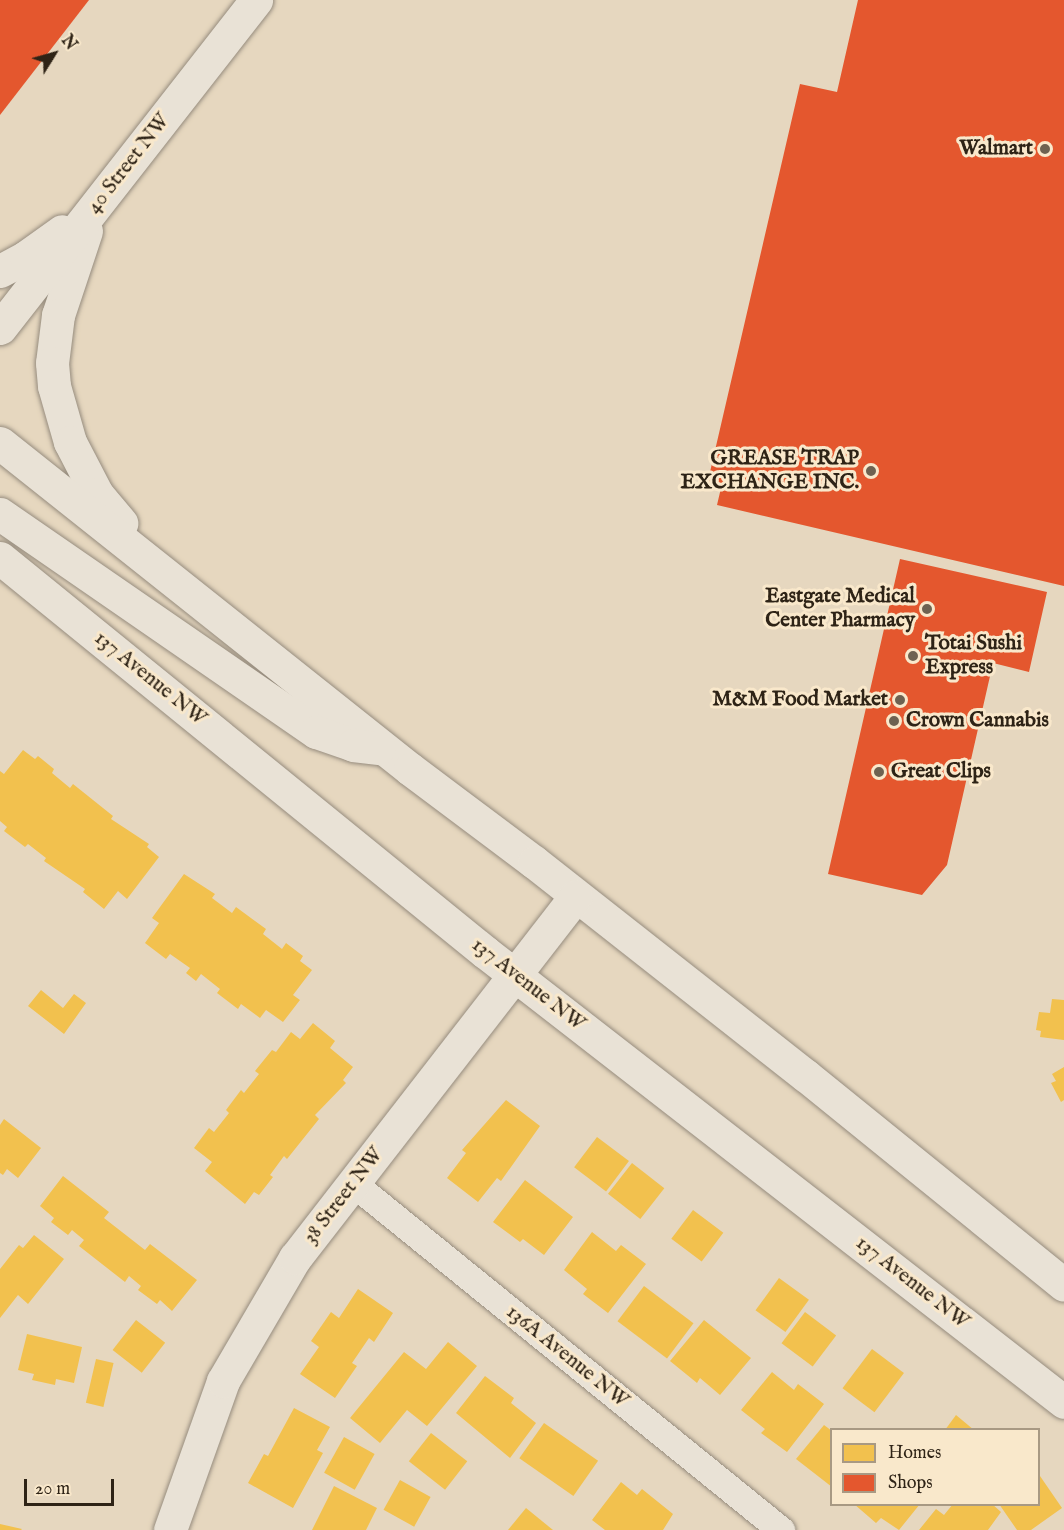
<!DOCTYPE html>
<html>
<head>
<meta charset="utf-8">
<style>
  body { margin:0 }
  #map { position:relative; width:1064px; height:1530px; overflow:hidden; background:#e6d7bf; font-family:"IM FELL English",serif }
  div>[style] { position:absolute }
  .homes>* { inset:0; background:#f2c14e; transform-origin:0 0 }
  .shops>* { inset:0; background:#e4572e }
  .roads { filter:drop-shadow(0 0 2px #968c7e) drop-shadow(0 0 2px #968c7e) }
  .street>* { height:27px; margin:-13.5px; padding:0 13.5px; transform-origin:13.5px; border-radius:13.5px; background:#e9e2d6 }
  .secondary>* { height:33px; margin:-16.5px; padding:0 16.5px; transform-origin:16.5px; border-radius:16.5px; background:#e9e2d6 }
  .dots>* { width:16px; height:16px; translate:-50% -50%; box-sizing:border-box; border:3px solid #f9e8cb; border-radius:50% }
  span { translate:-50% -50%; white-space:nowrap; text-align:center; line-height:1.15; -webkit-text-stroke:6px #f9e8cb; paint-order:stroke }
  .poi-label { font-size:21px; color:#2e2316; font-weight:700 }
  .right { translate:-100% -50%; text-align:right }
  .left { translate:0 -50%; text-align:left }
  .street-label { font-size:21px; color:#2e2316 }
  .legend { position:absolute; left:830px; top:1428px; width:210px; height:78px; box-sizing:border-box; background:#f9e8cb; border:2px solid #a89983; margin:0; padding:8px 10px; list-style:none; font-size:18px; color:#2e2316 }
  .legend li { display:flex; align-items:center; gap:12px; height:30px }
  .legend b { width:30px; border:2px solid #a89983 }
  .north { position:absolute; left:24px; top:24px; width:60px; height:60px; -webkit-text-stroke:4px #f9e8cb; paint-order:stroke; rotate:53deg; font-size:16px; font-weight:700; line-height:24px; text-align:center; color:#2e2316 }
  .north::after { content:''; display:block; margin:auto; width:21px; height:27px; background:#2e2316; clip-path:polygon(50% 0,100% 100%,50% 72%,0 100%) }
  .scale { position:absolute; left:24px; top:1479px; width:90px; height:27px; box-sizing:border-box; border:3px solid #2e2316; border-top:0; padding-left:8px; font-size:18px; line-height:21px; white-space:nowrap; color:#2e2316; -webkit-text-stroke:4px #f9e8cb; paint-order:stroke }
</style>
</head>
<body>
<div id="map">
  <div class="homes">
    <i style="clip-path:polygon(23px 750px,35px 759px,38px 756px,54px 769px,52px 773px,70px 788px,73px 784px,113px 816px,111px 819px,149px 844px,147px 847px,159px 857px,127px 899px,118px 891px,104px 909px,83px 892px,85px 889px,44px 861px,46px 858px,28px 844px,25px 847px,4px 831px,7px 827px,0 821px,0 771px,4px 774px)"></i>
    <i style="clip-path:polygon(184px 874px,215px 894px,212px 898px,232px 913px,236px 907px,266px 929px,263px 934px,282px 949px,286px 943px,303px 956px,300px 961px,312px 970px,293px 995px,300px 1000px,283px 1022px,266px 1010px,260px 1018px,241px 1004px,238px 1009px,217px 993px,220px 989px,201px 974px,196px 981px,186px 973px,190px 968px,170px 954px,166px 959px,145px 943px,159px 923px,152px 918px)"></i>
    <i style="clip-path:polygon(41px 990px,63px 1008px,74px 994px,86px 1003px,64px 1034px,28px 1006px)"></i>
    <i style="clip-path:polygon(1052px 999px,1064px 1000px,1064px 1040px,1040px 1037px,1041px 1031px,1036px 1030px,1039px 1012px,1050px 1013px)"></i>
    <i style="clip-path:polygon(313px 1023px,335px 1041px,330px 1048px,353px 1067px,343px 1080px,346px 1083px,315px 1115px,319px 1119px,287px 1159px,284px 1156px,270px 1175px,273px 1177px,259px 1195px,254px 1192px,245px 1204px,205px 1171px,212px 1162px,194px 1148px,209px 1128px,214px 1132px,229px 1113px,226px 1110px,241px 1090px,244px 1093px,259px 1074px,255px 1071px,272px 1050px,276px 1052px,291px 1032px,300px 1039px)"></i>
    <i style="clip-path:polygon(1064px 1067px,1064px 1100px,1061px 1102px,1051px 1083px,1056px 1081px,1052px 1074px)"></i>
    <i style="clip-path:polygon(506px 1100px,540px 1126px,501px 1181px,497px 1178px,478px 1202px,447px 1178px,466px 1153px,462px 1150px)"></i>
    <i style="clip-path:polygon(4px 1119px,41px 1148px,18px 1178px,7px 1169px,3px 1175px,0 1173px,0 1125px)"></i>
    <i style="left:597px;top:1137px;width:40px;height:38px;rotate:37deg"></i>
    <i style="left:632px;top:1163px;width:41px;height:39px;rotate:38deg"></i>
    <i style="clip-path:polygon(63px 1176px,109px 1212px,104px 1218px,145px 1250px,150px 1244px,197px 1280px,172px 1311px,160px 1300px,157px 1304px,138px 1290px,141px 1286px,129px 1276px,125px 1282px,79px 1246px,84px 1240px,72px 1230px,68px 1235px,51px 1222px,54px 1218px,40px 1206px)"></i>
    <i style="clip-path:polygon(525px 1180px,573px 1217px,544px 1255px,523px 1239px,520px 1242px,493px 1222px)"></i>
    <i style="left:693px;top:1210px;width:38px;height:36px;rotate:37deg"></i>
    <i style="clip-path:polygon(592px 1232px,616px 1251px,621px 1245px,646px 1264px,608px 1313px,583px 1294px,587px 1289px,564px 1270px)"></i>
    <i style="clip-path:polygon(34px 1235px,64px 1259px,28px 1304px,18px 1295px,0 1318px,0 1269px,19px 1245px,23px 1248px)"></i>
    <i style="left:779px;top:1278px;width:37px;height:40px;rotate:36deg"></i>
    <i style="left:644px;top:1286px;width:62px;height:44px;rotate:37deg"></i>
    <i style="clip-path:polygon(358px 1289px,393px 1313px,374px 1342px,369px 1338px,352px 1363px,357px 1366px,335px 1398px,300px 1374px,319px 1347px,311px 1341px,331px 1312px,339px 1318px)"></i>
    <i style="left:805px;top:1312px;width:39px;height:39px;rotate:37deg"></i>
    <i style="left:136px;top:1320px;width:37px;height:38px;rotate:38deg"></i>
    <i style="clip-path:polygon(704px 1320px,751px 1358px,720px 1395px,700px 1378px,697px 1383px,670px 1361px)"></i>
    <i style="clip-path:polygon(27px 1334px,82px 1347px,74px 1383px,56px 1379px,55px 1385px,32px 1380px,34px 1374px,18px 1370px)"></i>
    <i style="clip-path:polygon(448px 1342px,477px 1366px,427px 1426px,407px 1410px,380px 1443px,350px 1418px,404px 1352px,426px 1369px)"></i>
    <i style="left:872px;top:1349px;width:40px;height:49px;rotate:37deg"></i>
    <i style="left:96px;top:1359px;width:18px;height:45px;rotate:13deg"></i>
    <i style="clip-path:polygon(772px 1372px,794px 1390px,798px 1384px,824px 1404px,787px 1452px,761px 1433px,765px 1429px,741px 1410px)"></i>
    <i style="clip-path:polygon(485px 1376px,514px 1398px,511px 1403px,536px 1423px,510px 1458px,456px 1413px)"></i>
    <i style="clip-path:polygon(294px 1408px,330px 1427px,317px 1450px,323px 1453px,293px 1508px,248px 1483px,264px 1454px,268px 1456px)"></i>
    <i style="clip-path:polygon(956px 1415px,974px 1430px,945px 1430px)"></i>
    <i style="left:544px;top:1423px;width:66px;height:43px;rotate:35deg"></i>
    <i style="clip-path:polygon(824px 1425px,832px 1431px,832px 1487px,796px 1459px)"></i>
    <i style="left:431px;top:1433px;width:46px;height:36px;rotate:38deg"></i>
    <i style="left:344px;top:1437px;width:35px;height:41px;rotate:29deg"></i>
    <i style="clip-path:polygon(1040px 1476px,1062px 1508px,1031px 1530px,1017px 1530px,999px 1504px,1038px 1504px)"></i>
    <i style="left:400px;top:1480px;width:35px;height:34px;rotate:29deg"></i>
    <i style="clip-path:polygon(621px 1482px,637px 1495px,642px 1489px,673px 1514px,663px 1530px,605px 1530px,592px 1520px)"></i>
    <i style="clip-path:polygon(334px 1486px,377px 1508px,366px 1530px,312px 1530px)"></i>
    <i style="clip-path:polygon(854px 1504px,920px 1504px,899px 1530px,881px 1518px,876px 1523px)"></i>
    <i style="clip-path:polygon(953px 1504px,992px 1504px,1001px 1512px,988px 1530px,919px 1530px,936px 1509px,944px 1515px)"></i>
    <i style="clip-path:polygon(526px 1508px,553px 1530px,508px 1530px)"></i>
    <i style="clip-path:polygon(0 1524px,22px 1529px,21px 1530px,0 1530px)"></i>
  </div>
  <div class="shops">
    <i style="clip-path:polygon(0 0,89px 0,0 115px)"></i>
    <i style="clip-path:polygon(858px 0,1064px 0,1064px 586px,717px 505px,721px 488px,707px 485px,800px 84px,837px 92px)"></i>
    <i style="clip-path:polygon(900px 559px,1047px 592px,1029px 672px,993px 663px,947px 865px,922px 895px,828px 874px)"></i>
  </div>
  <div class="roads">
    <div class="street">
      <i style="left:354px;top:1184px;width:550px;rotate:39.02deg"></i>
    </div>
    <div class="secondary">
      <i style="left:86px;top:231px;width:89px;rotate:108.4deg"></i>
      <i style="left:58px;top:315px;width:48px;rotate:97.1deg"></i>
      <i style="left:52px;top:363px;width:23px;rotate:85deg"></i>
      <i style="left:54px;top:386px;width:58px;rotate:74.1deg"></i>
      <i style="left:70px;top:442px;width:59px;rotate:62.6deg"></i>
      <i style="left:97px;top:494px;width:38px;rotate:50deg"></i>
      <i style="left:0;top:271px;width:30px;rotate:-28deg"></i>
      <i style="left:26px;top:257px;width:44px;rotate:-35.8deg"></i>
      <i style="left:0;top:328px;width:416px;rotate:-52deg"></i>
      <i style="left:0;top:443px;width:524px;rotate:38.49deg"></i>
      <i style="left:410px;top:769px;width:155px;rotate:36.9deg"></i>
      <i style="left:534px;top:862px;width:345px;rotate:38.2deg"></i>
      <i style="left:805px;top:1075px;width:333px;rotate:39deg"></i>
      <i style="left:0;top:514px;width:384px;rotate:34.6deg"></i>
      <i style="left:316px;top:732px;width:39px;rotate:19deg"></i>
      <i style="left:353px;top:745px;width:26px;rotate:7deg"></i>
      <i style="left:0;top:558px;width:625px;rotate:39.09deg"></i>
      <i style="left:485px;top:952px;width:733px;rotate:37.85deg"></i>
      <i style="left:170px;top:1530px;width:158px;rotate:-70.4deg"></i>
      <i style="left:223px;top:1381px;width:143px;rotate:-59.7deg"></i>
      <i style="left:295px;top:1258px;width:458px;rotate:-52.2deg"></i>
    </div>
  </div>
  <div class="dots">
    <i style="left:1045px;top:149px;background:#6e6251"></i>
    <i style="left:871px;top:471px;background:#6e6251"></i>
    <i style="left:927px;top:609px;background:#6e6251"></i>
    <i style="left:913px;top:656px;background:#6e6251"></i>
    <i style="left:900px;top:700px;background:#6e6251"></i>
    <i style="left:894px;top:721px;background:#6e6251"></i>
    <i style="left:879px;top:772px;background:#6e6251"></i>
  </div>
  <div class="poi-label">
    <span class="right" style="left:1033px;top:149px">Walmart</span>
    <span class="right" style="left:859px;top:471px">GREASE TRAP<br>EXCHANGE INC.</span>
    <span class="right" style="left:915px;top:609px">Eastgate Medical<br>Center Pharmacy</span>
    <span class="left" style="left:925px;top:656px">Totai Sushi<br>Express</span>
    <span class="right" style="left:888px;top:700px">M&amp;M Food Market</span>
    <span class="left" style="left:906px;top:721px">Crown Cannabis</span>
    <span class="left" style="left:891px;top:772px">Great Clips</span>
  </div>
  <div class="street-label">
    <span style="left:129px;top:164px;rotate:-52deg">40 Street NW</span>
    <span style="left:150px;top:679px;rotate:39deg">137 Avenue NW</span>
    <span style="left:528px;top:985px;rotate:38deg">137 Avenue NW</span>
    <span style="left:344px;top:1196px;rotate:-52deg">38 Street NW</span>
    <span style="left:912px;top:1283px;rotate:38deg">137 Avenue NW</span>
    <span style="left:567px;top:1357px;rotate:39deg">136A Avenue NW</span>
  </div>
  <ul class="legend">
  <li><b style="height:16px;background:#f2c14e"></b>Homes</li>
  <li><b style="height:16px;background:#e4572e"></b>Shops</li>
  </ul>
  <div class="north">N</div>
  <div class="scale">20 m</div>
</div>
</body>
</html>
